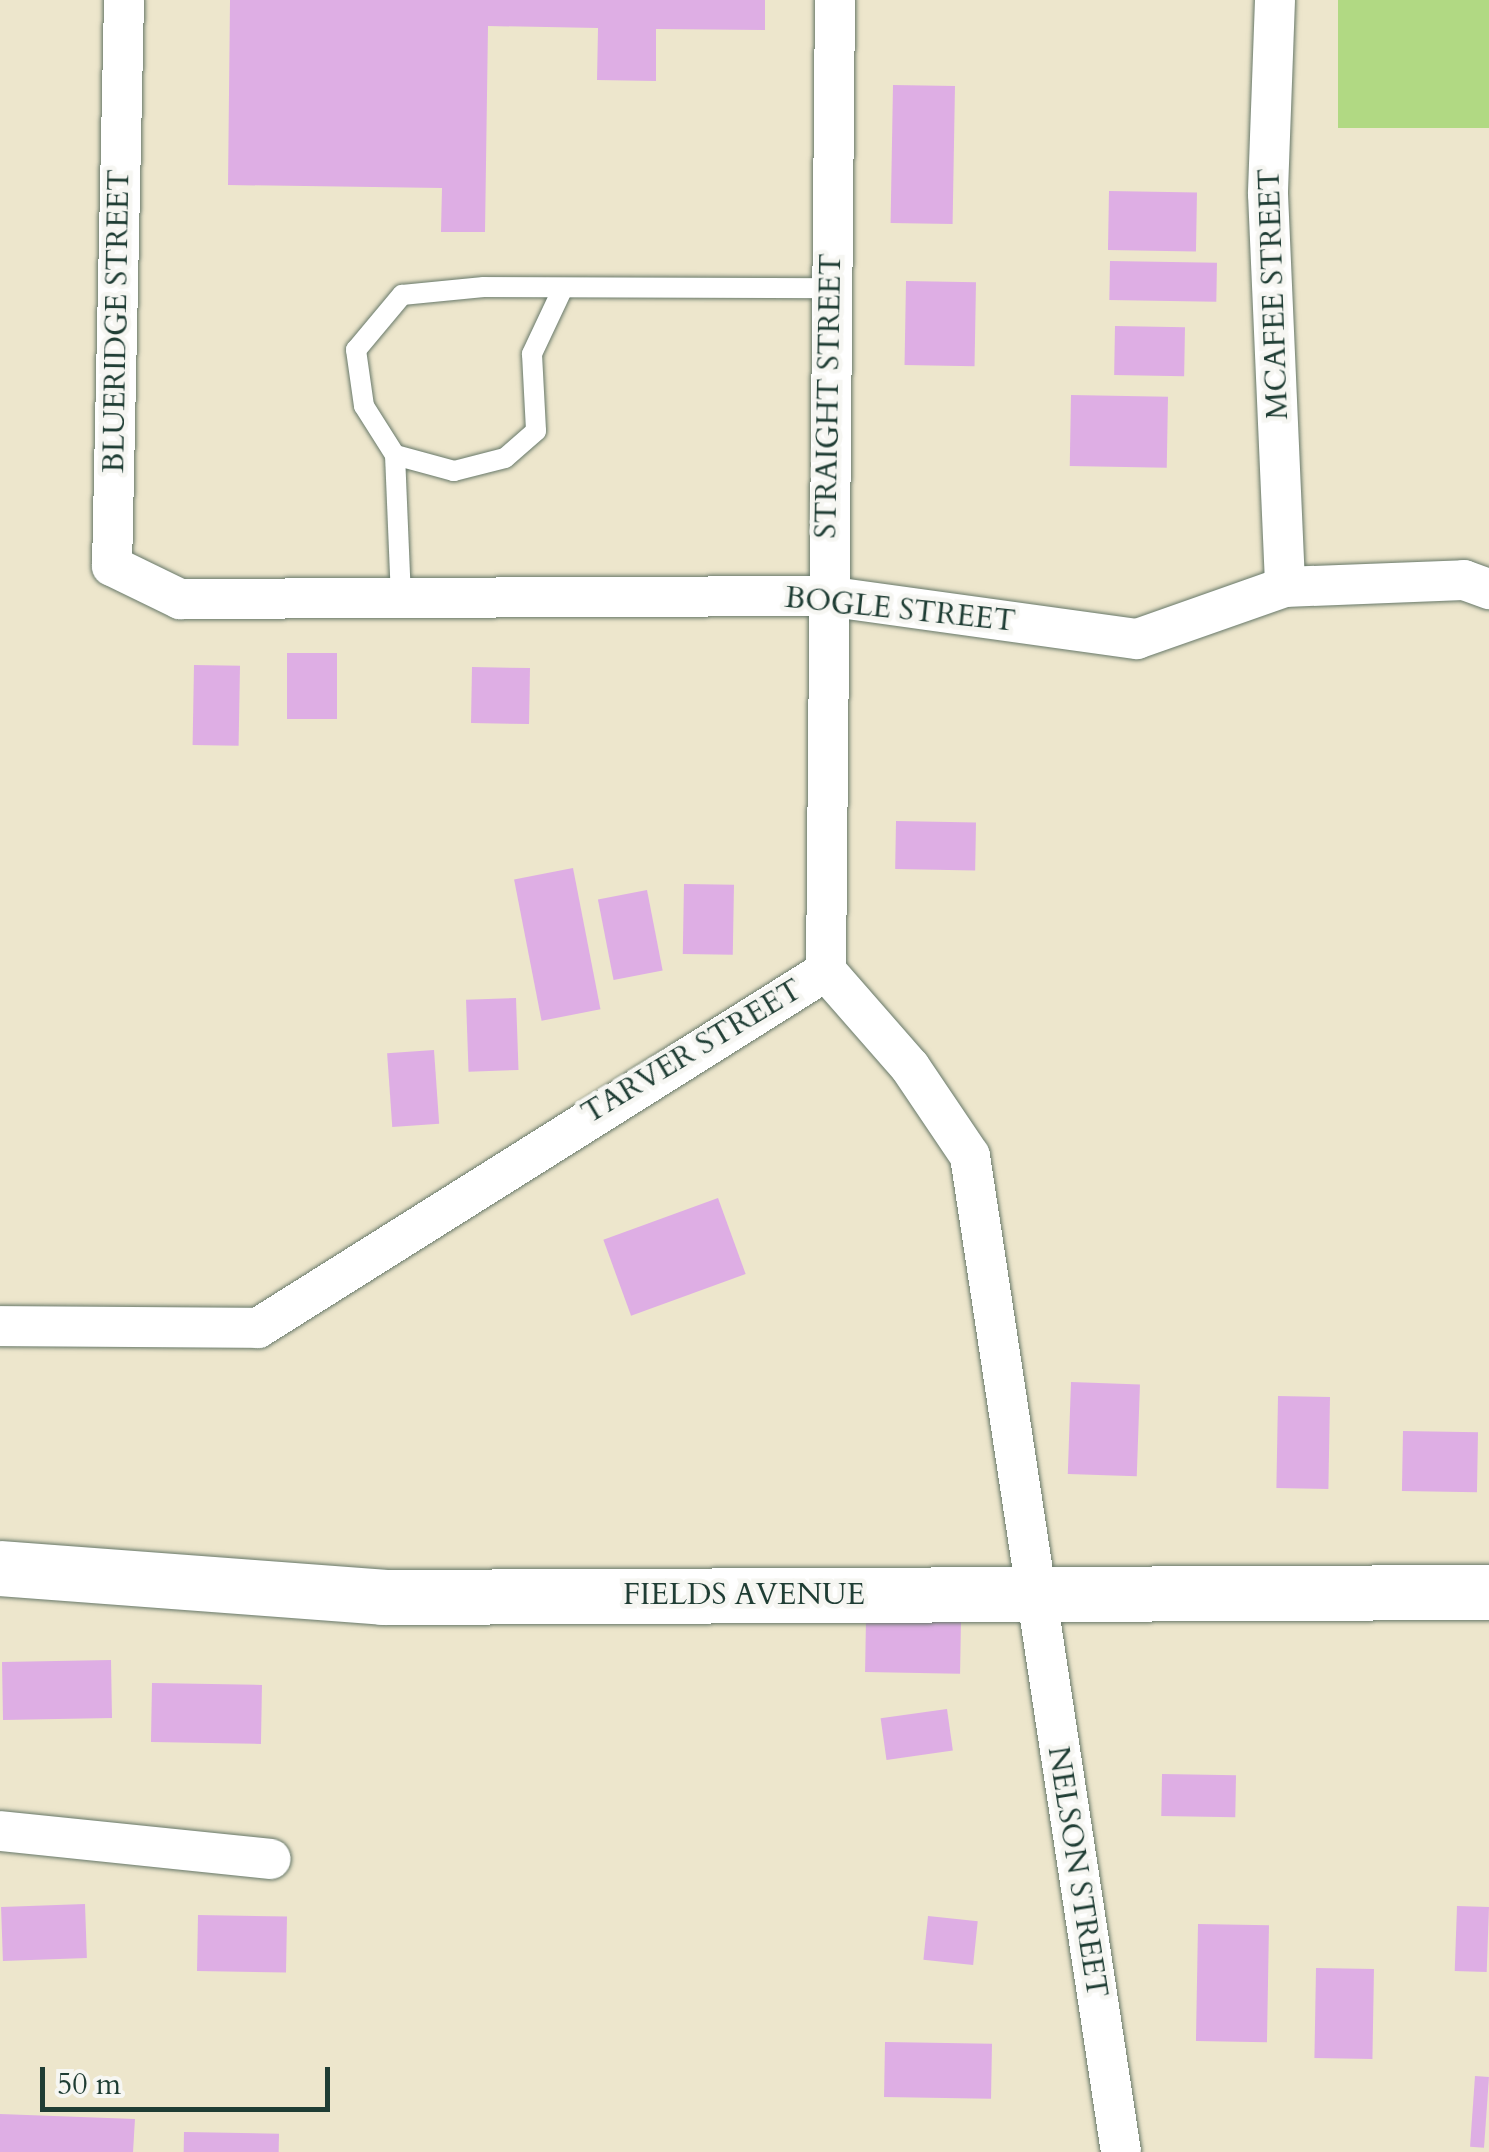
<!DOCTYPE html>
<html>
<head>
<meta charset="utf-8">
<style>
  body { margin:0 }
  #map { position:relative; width:1489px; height:2152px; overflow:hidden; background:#ede6cc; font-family:Cardo,serif }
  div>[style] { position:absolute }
  .green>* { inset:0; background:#b1d983; transform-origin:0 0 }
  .building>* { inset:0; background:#deaee4; transform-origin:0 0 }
  .roads { filter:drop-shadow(0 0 2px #677869) drop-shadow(0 0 2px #677869) }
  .lane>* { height:20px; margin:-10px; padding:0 10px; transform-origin:10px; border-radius:10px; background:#fff }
  .street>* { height:40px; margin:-20px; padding:0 20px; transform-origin:20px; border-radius:20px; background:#fff }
  .secondary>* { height:55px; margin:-27.5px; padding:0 27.5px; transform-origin:27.5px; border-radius:27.5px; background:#fff }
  span { translate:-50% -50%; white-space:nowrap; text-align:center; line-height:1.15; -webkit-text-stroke:9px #f6f6f2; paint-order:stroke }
  .street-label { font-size:30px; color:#1f3d34 }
  .scale { position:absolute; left:40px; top:2067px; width:290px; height:45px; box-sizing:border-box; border:5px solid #1f3d34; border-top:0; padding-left:12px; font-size:30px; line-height:35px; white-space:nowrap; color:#1f3d34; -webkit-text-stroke:8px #f6f6f2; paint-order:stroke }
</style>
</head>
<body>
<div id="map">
  <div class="green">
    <i style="left:1338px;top:0;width:151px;height:128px"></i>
  </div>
  <div class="building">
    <i style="clip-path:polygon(230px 0,765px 0,765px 30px,656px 29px,656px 81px,597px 80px,598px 28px,488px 26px,485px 232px,441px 232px,442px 188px,228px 185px)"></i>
    <i style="left:893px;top:85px;width:62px;height:138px;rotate:1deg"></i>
    <i style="left:1109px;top:191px;width:88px;height:59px;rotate:1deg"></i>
    <i style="left:1110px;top:261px;width:107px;height:39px;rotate:1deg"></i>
    <i style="left:906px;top:281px;width:70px;height:84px;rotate:1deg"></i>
    <i style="left:1115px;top:326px;width:70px;height:49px;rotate:1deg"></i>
    <i style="left:1071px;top:395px;width:97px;height:71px;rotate:1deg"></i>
    <i style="left:287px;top:653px;width:50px;height:66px"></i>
    <i style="left:194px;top:665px;width:46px;height:80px;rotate:1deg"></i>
    <i style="left:472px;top:667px;width:58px;height:56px;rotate:1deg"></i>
    <i style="left:896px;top:821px;width:80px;height:48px;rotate:1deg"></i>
    <i style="left:573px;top:868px;width:144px;height:60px;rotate:79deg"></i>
    <i style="left:684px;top:884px;width:50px;height:70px;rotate:1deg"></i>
    <i style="left:647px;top:890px;width:82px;height:50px;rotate:79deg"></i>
    <i style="left:516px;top:998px;width:72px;height:50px;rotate:88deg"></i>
    <i style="left:434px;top:1050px;width:74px;height:47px;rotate:86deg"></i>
    <i style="left:718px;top:1198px;width:81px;height:122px;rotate:70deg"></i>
    <i style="left:1071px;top:1382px;width:69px;height:92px;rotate:2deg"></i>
    <i style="left:1278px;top:1396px;width:52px;height:92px;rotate:1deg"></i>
    <i style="left:1403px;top:1431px;width:75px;height:60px;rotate:1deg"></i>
    <i style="left:866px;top:1619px;width:95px;height:53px;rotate:1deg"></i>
    <i style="left:111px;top:1660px;width:58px;height:109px;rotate:89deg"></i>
    <i style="left:152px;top:1683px;width:110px;height:59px;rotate:1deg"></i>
    <i style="left:947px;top:1709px;width:42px;height:67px;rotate:82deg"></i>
    <i style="left:1162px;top:1774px;width:74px;height:42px;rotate:1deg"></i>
    <i style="left:85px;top:1904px;width:54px;height:84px;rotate:88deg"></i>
    <i style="left:1457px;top:1906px;width:32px;height:65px;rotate:2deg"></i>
    <i style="left:198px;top:1915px;width:89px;height:56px;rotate:1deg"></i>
    <i style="left:928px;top:1916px;width:50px;height:44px;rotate:6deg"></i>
    <i style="left:1198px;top:1924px;width:71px;height:117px;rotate:1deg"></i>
    <i style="left:1316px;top:1968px;width:58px;height:90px;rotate:1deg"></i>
    <i style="left:885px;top:2042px;width:107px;height:55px;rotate:1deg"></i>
    <i style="left:1475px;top:2076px;width:14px;height:71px;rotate:4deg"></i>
    <i style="clip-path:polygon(0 2114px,135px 2119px,133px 2152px,0 2152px)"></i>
    <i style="left:184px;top:2132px;width:95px;height:20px;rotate:1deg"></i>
  </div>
  <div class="roads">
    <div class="lane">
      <i style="left:563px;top:288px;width:73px;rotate:115.2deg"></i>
      <i style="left:532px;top:354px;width:77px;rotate:87deg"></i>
      <i style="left:536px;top:431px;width:41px;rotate:138.9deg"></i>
      <i style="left:505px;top:458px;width:53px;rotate:165.7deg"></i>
      <i style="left:454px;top:471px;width:61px;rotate:-164.8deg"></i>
      <i style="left:395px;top:455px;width:58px;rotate:-122.3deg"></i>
      <i style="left:364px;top:406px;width:57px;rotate:-98.1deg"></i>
      <i style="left:356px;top:350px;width:72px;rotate:-50.1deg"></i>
      <i style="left:402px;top:295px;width:82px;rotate:-5.6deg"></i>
      <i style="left:484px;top:287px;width:347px;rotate:0.2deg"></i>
      <i style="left:395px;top:455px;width:143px;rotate:87.6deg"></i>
    </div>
    <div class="street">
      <i style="left:124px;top:0;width:566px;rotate:91.21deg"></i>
      <i style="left:112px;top:566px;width:76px;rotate:25.9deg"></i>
      <i style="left:180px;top:599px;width:646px;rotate:-0.27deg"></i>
      <i style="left:826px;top:596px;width:314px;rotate:7.9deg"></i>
      <i style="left:1137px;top:639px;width:157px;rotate:-19.4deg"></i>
      <i style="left:1285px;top:587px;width:179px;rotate:-2.2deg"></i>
      <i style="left:1464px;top:580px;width:27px;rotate:20deg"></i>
      <i style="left:1275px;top:0;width:194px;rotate:92.1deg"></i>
      <i style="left:1268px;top:194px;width:393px;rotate:87.5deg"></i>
      <i style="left:826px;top:971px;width:971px;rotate:-89.47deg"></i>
      <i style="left:0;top:1326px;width:258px;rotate:0.4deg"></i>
      <i style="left:258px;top:1328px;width:671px;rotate:-32.15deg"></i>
      <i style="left:826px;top:971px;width:128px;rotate:48.8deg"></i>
      <i style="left:910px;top:1067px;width:107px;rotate:56deg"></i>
      <i style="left:970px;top:1156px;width:1007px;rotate:81.38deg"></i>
      <i style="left:0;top:1831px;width:272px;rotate:5.9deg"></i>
    </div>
    <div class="secondary">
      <i style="left:0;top:1568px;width:383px;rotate:4.3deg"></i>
      <i style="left:382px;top:1597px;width:1107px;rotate:-0.26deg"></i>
    </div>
  </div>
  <div class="street-label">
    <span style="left:1274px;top:294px;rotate:-92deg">MCAFEE STREET</span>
    <span style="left:117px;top:321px;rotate:-89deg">BLUERIDGE STREET</span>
    <span style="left:829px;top:396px;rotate:-89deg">STRAIGHT STREET</span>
    <span style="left:900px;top:610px;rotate:6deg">BOGLE STREET</span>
    <span style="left:692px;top:1052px;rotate:-31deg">TARVER STREET</span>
    <span style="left:744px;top:1595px">FIELDS AVENUE</span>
    <span style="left:1077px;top:1872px;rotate:81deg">NELSON STREET</span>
  </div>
  <div class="scale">50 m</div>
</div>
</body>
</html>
